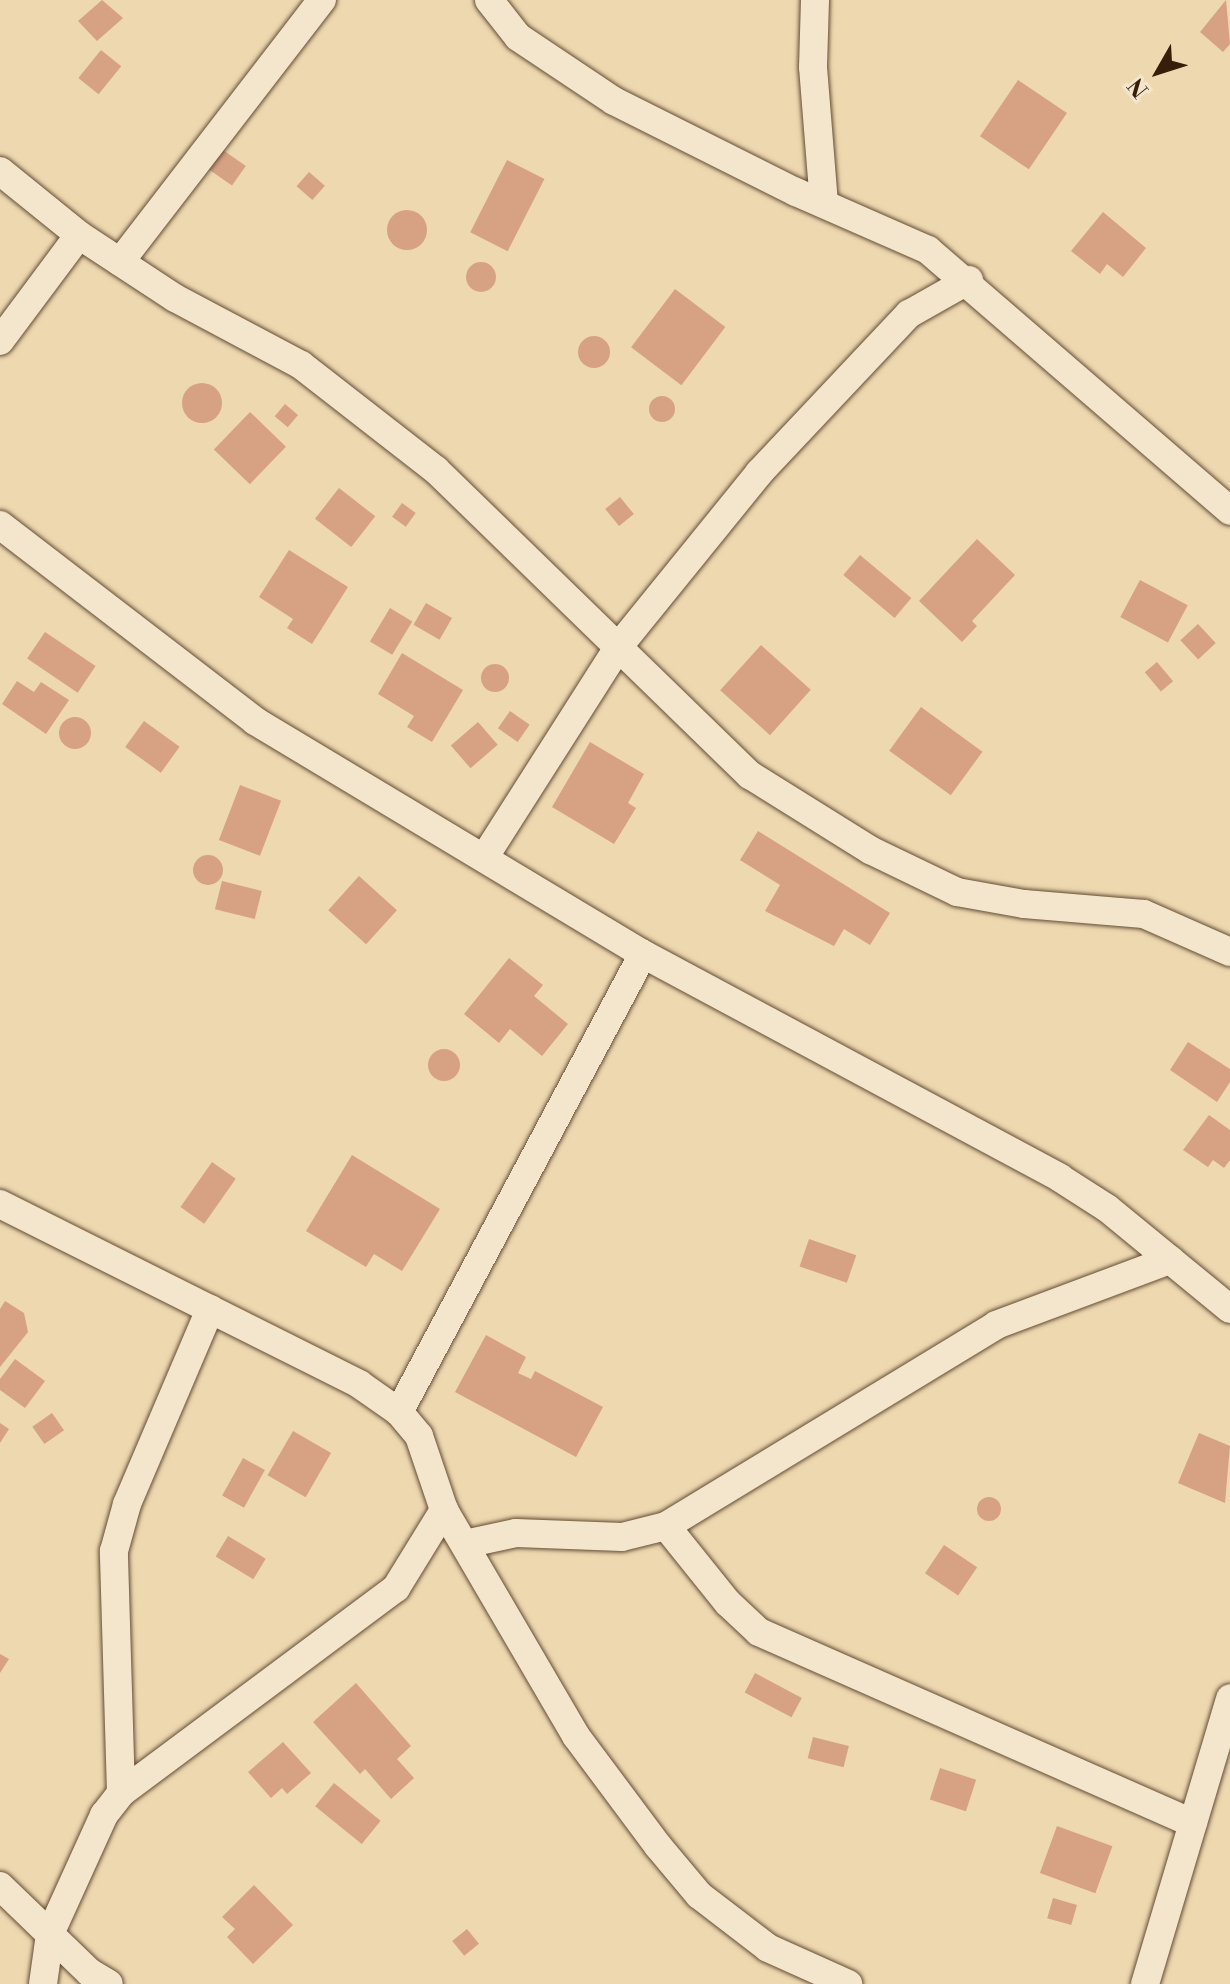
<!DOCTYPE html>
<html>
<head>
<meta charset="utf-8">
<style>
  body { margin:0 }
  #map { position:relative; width:1230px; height:1984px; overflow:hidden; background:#edd8b0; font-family:"Libre Bodoni",serif }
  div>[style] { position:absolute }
  .building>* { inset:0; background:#d7a284; transform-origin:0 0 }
  .round { border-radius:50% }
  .roads { filter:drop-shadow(0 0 2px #644c34) drop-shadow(0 0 2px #644c34) }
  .street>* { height:28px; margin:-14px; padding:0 14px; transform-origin:14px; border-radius:14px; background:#f3e6cc }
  span { translate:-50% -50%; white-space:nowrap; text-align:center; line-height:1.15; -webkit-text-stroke:8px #f3e6cc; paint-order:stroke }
  .north { position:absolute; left:1118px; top:32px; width:80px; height:80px; -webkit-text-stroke:6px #f3e6cc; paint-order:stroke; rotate:231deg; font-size:22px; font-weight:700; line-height:32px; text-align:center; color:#361e0b }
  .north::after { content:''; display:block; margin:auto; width:28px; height:36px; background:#361e0b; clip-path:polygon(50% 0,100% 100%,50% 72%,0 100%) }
</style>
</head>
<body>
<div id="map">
  <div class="building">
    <i style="clip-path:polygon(102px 0,123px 18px,97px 41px,78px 21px)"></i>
    <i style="clip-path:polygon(1226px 0,1230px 44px,1223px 52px,1200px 32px)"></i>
    <i style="left:101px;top:50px;width:26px;height:36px;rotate:39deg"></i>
    <i style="left:1018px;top:80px;width:59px;height:68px;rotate:34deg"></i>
    <i style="left:213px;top:143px;width:40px;height:24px;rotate:35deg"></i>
    <i style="left:507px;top:160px;width:42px;height:81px;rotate:27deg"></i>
    <i style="left:309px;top:172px;width:21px;height:19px;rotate:41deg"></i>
    <i class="round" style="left:387px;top:210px;width:40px;height:40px"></i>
    <i style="clip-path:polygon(1103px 212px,1146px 248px,1123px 277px,1107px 264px,1100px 274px,1071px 251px)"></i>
    <i class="round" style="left:466px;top:262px;width:30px;height:30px"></i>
    <i style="left:675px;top:289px;width:63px;height:73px;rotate:37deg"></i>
    <i class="round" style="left:578px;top:336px;width:32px;height:32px"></i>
    <i class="round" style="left:182px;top:383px;width:40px;height:40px"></i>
    <i class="round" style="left:649px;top:396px;width:26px;height:26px"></i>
    <i style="left:285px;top:404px;width:17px;height:16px;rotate:40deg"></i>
    <i style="left:250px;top:412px;width:50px;height:52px;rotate:44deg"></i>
    <i style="left:339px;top:488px;width:46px;height:39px;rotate:38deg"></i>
    <i style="left:620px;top:497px;width:22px;height:19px;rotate:51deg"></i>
    <i style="left:402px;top:503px;width:17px;height:17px;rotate:36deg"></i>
    <i style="clip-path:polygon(977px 539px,1015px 575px,972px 621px,977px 626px,962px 642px,919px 601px)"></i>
    <i style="clip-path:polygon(289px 550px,348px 587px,312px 644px,287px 628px,293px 619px,259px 597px)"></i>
    <i style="left:860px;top:555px;width:67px;height:26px;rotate:40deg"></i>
    <i style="left:1140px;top:580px;width:54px;height:42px;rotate:28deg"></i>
    <i style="left:426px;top:603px;width:30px;height:25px;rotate:30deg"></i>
    <i style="left:390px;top:608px;width:26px;height:39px;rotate:31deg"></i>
    <i style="left:1198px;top:624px;width:26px;height:24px;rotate:47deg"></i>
    <i style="left:45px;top:632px;width:61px;height:32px;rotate:34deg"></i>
    <i style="left:761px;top:645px;width:67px;height:61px;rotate:42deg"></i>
    <i style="clip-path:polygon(402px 653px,463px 690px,432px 742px,407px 727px,414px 716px,378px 694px)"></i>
    <i style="left:1157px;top:662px;width:25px;height:16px;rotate:50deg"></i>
    <i class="round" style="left:481px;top:664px;width:28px;height:28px"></i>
    <i style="clip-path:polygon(17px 681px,34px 692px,41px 682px,69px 700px,46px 734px,2px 704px)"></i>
    <i style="left:921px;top:707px;width:76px;height:54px;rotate:36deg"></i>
    <i style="left:510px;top:711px;width:24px;height:21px;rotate:35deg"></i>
    <i class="round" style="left:59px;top:717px;width:32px;height:32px"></i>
    <i style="left:144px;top:721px;width:44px;height:32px;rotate:36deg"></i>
    <i style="left:478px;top:722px;width:30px;height:36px;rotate:49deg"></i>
    <i style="clip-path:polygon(590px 742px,644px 774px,628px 803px,636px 808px,614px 844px,552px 807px)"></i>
    <i style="left:240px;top:785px;width:44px;height:59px;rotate:21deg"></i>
    <i style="clip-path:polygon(758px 831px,890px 913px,870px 945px,844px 929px,834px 946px,765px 911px,780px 885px,740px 860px)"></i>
    <i class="round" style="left:193px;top:855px;width:30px;height:30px"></i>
    <i style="left:359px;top:876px;width:51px;height:46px;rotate:42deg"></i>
    <i style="left:222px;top:881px;width:41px;height:29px;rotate:14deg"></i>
    <i style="clip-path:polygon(509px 958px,543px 985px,534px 996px,568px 1024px,542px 1056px,510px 1029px,499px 1043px,464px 1014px)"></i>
    <i style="clip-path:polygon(1188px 1042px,1230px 1069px,1230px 1082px,1217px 1102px,1170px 1070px)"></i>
    <i class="round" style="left:428px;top:1049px;width:32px;height:32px"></i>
    <i style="clip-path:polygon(1209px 1115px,1230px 1130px,1230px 1160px,1224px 1168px,1213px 1160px,1208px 1167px,1183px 1150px)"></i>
    <i style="clip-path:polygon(352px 1155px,440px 1209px,402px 1271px,374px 1254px,366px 1267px,306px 1231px)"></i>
    <i style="left:212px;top:1162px;width:29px;height:55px;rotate:35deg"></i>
    <i style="left:809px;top:1239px;width:50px;height:29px;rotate:19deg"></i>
    <i style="clip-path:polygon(5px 1301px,24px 1313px,28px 1332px,0 1367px,0 1309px)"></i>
    <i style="clip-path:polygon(486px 1335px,526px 1357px,518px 1373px,531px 1379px,535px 1371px,603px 1407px,576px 1457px,455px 1392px)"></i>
    <i style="clip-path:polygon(15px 1359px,45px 1381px,25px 1408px,0 1390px,0 1379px)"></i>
    <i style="left:52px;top:1413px;width:21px;height:24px;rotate:55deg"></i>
    <i style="clip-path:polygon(0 1423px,9px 1429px,0 1443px)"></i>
    <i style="left:293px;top:1431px;width:44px;height:51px;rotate:30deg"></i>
    <i style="clip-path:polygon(1199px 1433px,1230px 1446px,1225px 1503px,1178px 1483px)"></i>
    <i style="left:243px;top:1458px;width:25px;height:43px;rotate:29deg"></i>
    <i class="round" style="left:977px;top:1497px;width:24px;height:24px"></i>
    <i style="left:228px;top:1536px;width:44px;height:24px;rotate:31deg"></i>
    <i style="left:944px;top:1545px;width:40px;height:34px;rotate:34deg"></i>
    <i style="clip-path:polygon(0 1654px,9px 1659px,0 1673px)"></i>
    <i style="left:755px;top:1673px;width:53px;height:22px;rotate:28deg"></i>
    <i style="clip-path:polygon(356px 1683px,411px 1746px,397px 1759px,414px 1778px,391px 1799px,365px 1769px,360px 1774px,313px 1722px)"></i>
    <i style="left:813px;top:1737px;width:37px;height:22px;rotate:14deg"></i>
    <i style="clip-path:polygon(283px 1742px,311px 1773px,287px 1794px,282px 1788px,271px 1798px,248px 1772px)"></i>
    <i style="left:940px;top:1768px;width:38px;height:33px;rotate:18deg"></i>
    <i style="left:334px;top:1783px;width:60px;height:30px;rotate:39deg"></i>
    <i style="left:1057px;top:1826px;width:59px;height:50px;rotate:20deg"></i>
    <i style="clip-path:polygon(254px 1885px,293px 1925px,253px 1964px,227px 1937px,235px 1929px,222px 1917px)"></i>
    <i style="left:1053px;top:1898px;width:25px;height:21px;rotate:16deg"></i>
    <i style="left:467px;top:1929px;width:19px;height:19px;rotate:51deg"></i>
  </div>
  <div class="roads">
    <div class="street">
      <i style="left:489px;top:0;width:47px;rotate:51.9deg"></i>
      <i style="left:518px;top:37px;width:115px;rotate:33.7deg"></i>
      <i style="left:614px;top:101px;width:203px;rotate:26.6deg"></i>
      <i style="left:796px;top:192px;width:144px;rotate:23.7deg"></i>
      <i style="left:928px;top:250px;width:399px;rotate:40.8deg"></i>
      <i style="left:815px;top:0;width:67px;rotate:91.7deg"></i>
      <i style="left:813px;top:67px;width:137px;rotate:85.4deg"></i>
      <i style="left:0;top:171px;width:102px;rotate:39deg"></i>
      <i style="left:79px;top:235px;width:115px;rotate:33.3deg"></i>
      <i style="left:175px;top:298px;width:143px;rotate:28deg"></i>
      <i style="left:301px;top:365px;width:171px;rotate:37.9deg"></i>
      <i style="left:436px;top:470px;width:438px;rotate:44.2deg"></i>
      <i style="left:750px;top:775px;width:142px;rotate:32deg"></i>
      <i style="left:870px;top:850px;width:97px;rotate:25.8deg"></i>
      <i style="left:957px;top:892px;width:68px;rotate:10.2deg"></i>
      <i style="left:1024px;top:904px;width:120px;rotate:4.8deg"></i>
      <i style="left:1144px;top:914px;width:94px;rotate:23.8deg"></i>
      <i style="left:120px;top:262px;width:331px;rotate:-52.4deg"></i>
      <i style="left:0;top:341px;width:132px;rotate:-53.3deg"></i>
      <i style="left:0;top:525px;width:322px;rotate:37.5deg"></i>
      <i style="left:255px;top:721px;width:453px;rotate:31deg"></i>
      <i style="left:643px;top:954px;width:473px;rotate:28.2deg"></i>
      <i style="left:1060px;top:1178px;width:56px;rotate:32.6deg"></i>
      <i style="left:1107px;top:1208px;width:159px;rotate:39.4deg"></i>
      <i style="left:484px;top:858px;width:251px;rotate:-57.5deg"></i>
      <i style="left:619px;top:646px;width:223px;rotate:-51deg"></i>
      <i style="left:759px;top:473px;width:219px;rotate:-46.7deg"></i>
      <i style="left:909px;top:314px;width:69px;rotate:-29.5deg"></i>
      <i style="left:0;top:1204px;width:402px;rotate:26.6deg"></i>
      <i style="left:359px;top:1384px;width:49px;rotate:35deg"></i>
      <i style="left:399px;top:1412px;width:31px;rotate:50deg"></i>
      <i style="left:419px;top:1436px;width:78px;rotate:71.3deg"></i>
      <i style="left:444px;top:1510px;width:262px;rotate:59.7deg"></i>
      <i style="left:576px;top:1736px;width:137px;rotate:53.3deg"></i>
      <i style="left:658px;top:1846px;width:64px;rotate:50.1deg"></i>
      <i style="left:699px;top:1895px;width:87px;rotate:37.5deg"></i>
      <i style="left:768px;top:1948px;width:88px;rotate:24.2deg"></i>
      <i style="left:399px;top:1412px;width:519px;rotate:-61.95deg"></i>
      <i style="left:666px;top:1526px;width:99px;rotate:51.2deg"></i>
      <i style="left:728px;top:1603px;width:42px;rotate:43.1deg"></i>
      <i style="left:759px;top:1632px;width:474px;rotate:23.8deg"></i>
      <i style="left:465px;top:1544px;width:52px;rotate:-12.2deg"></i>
      <i style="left:516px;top:1533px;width:106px;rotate:2.2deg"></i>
      <i style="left:622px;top:1537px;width:45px;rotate:-14deg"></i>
      <i style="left:666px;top:1526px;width:386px;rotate:-31.3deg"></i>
      <i style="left:996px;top:1325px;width:186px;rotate:-20.5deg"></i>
      <i style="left:121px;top:1793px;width:242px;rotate:-91.7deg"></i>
      <i style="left:114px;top:1551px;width:49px;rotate:-74.5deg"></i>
      <i style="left:127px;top:1504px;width:212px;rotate:-66.9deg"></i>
      <i style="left:0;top:1886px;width:124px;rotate:44deg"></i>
      <i style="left:89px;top:1972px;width:23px;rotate:31deg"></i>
      <i style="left:43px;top:1984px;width:50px;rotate:-82deg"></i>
      <i style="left:50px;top:1934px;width:131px;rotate:-65.6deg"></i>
      <i style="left:104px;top:1815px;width:28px;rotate:-52deg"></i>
      <i style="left:121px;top:1793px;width:343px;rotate:-36.7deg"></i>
      <i style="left:396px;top:1588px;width:92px;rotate:-58.4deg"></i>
      <i style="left:1145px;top:1984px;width:298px;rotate:-73.4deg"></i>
    </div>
  </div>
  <div class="north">N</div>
</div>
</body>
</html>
